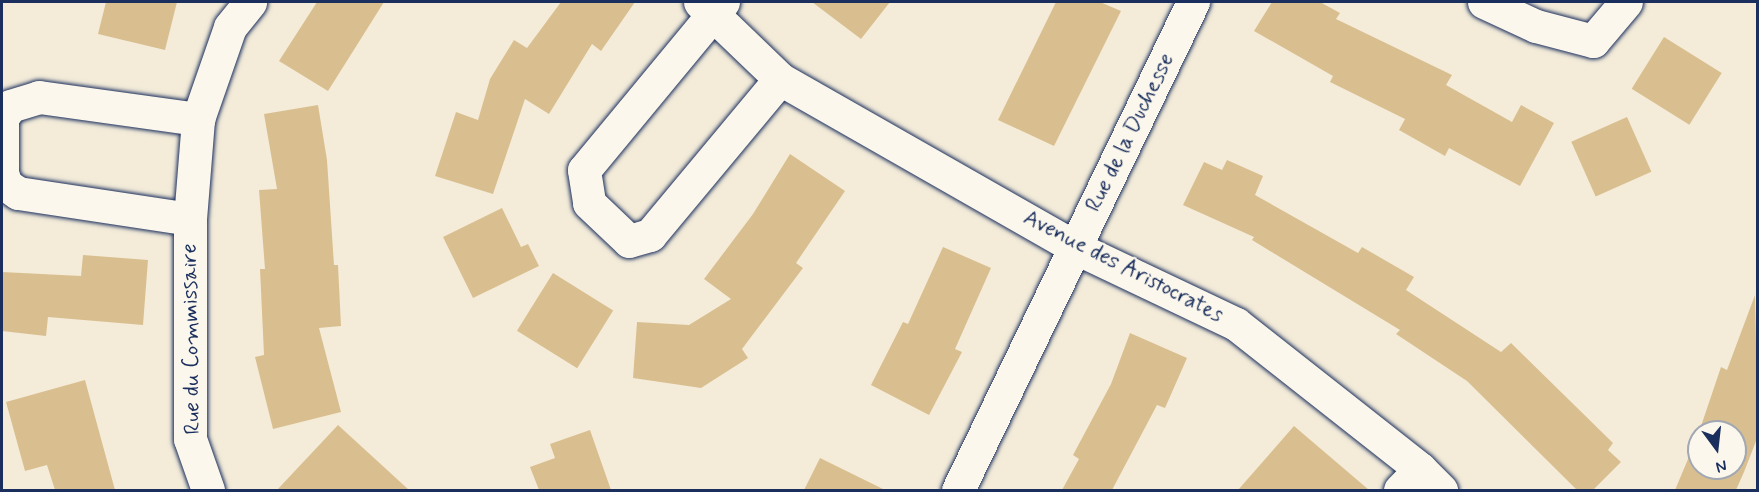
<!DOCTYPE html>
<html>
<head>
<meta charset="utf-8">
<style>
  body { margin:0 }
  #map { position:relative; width:1759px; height:492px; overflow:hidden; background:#f4ecd9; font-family:Mynerve,sans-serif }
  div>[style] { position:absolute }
  .building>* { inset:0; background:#d9bf8f; transform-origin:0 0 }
  .roads { filter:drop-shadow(0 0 2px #1b2f5e) drop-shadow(0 0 2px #1b2f5e) }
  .minor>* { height:33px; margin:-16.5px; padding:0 16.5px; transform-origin:16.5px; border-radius:16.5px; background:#fbf7ec }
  span { translate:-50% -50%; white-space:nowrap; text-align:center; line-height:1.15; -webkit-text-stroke:4.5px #fbf7ec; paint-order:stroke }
  .street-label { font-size:22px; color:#1b2f5e }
  .frame { position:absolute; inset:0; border:3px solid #1b2f5e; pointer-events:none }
  .north { position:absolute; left:1687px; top:420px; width:60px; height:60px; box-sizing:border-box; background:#fbf7ec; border:2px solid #a1a7b3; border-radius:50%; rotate:165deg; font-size:16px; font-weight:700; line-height:24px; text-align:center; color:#1b2f5e }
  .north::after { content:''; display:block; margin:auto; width:21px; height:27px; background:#1b2f5e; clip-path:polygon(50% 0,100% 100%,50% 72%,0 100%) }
</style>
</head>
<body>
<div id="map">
  <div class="building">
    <i style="clip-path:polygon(106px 2px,177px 2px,165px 50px,98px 34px)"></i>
    <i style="clip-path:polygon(317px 2px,384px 2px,328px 91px,279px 61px)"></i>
    <i style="clip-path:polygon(561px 2px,635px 2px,601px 51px,592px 44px,549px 114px,525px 99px,493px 194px,435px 176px,456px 112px,478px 120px,490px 79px,514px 40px,527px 48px)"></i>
    <i style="clip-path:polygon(812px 2px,890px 2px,861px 39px)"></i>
    <i style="clip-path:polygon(1056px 2px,1100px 2px,1121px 11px,1054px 146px,998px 120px)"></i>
    <i style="clip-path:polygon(1272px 2px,1320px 2px,1340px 13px,1336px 19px,1452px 75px,1446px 85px,1512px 122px,1521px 105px,1554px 123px,1520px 186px,1449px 148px,1445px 156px,1399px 130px,1405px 119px,1330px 82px,1333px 76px,1254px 31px)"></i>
    <i style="left:1664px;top:37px;width:68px;height:61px;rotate:32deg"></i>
    <i style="clip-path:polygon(318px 105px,327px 160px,334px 265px,338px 265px,341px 326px,319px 328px,341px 412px,273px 429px,255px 357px,264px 355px,260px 269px,265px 269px,259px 190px,277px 189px,264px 114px)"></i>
    <i style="left:1627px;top:117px;width:60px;height:61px;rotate:66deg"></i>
    <i style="clip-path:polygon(790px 154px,845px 191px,796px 263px,803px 268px,742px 349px,748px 358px,701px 388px,633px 378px,637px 322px,689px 325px,731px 299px,704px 279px,753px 214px)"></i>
    <i style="clip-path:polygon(1227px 160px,1263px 176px,1255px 195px,1358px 253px,1362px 247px,1414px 277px,1406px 290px,1501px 352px,1511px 343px,1613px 443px,1608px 450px,1621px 462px,1593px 490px,1577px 490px,1467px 381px,1396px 334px,1400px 330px,1252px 240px,1254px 237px,1183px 205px,1204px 162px,1222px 170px)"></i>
    <i style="clip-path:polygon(502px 208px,521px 247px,528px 244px,539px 266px,473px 298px,443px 237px)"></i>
    <i style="clip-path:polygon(943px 247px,991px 268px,955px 349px,962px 352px,929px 415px,871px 385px,903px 322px,908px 324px)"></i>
    <i style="clip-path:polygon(83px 255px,148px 260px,143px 325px,48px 317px,46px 336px,2px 331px,2px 272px,81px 276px)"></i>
    <i style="left:553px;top:273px;width:71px;height:68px;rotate:32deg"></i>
    <i style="clip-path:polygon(1755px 295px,1758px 436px,1744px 472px,1736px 490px,1675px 490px,1699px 433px,1699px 468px,1735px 468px,1735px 432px,1699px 432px,1721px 367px,1727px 370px)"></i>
    <i style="clip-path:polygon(1130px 333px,1187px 358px,1165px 408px,1157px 405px,1112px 490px,1062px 490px,1079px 459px,1073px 455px,1111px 384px)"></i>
    <i style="clip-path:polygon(85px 380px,115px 490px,55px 490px,47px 465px,25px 471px,6px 402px)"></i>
    <i style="clip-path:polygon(338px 425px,409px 490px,277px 490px)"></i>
    <i style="clip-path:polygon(1294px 426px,1369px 490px,1238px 490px)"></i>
    <i style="clip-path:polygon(590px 430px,611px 490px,539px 490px,530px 467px,555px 458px,550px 444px)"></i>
    <i style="clip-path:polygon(820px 458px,885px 490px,804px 490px)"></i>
  </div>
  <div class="roads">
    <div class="minor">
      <i style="left:700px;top:2px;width:111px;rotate:43.9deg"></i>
      <i style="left:780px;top:79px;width:341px;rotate:29.7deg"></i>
      <i style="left:1076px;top:248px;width:177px;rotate:25.4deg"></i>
      <i style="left:1236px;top:324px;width:234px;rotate:38.2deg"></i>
      <i style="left:1420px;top:469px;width:30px;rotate:45deg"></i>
      <i style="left:723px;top:2px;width:218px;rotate:129.6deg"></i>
      <i style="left:584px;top:170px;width:33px;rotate:81deg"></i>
      <i style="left:589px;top:203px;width:55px;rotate:43.5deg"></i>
      <i style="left:629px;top:241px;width:22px;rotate:-16deg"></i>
      <i style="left:650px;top:235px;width:203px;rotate:-50.2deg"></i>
      <i style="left:1484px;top:2px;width:57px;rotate:24.8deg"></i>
      <i style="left:1536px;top:26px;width:59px;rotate:14.7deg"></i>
      <i style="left:1593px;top:41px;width:51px;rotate:-49.8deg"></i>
      <i style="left:190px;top:219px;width:174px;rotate:-171.4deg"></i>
      <i style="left:18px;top:193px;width:14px;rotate:-146deg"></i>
      <i style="left:6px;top:185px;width:13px;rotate:-108deg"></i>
      <i style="left:2px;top:173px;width:55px;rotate:-90deg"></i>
      <i style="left:2px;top:118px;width:14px;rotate:-56deg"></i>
      <i style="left:10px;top:106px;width:30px;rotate:-17deg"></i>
      <i style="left:39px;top:97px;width:161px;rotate:7.9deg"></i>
      <i style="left:208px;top:490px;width:54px;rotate:-109.4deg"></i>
      <i style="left:190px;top:439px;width:220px;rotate:-90deg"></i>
      <i style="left:190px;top:219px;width:100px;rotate:-85.4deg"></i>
      <i style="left:198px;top:119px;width:97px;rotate:-70.8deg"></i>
      <i style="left:230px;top:27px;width:32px;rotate:-51deg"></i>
      <i style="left:958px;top:490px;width:542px;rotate:-64.29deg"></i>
      <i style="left:1400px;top:490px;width:29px;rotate:-46deg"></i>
    </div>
  </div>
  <div class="street-label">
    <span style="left:1131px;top:133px;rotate:-64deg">Rue de la Duchesse</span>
    <span style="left:1123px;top:267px;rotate:27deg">Avenue des Aristocrates</span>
    <span style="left:192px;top:339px;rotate:-91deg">Rue du Commissaire</span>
  </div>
  <div class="frame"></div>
  <div class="north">N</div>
</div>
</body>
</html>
